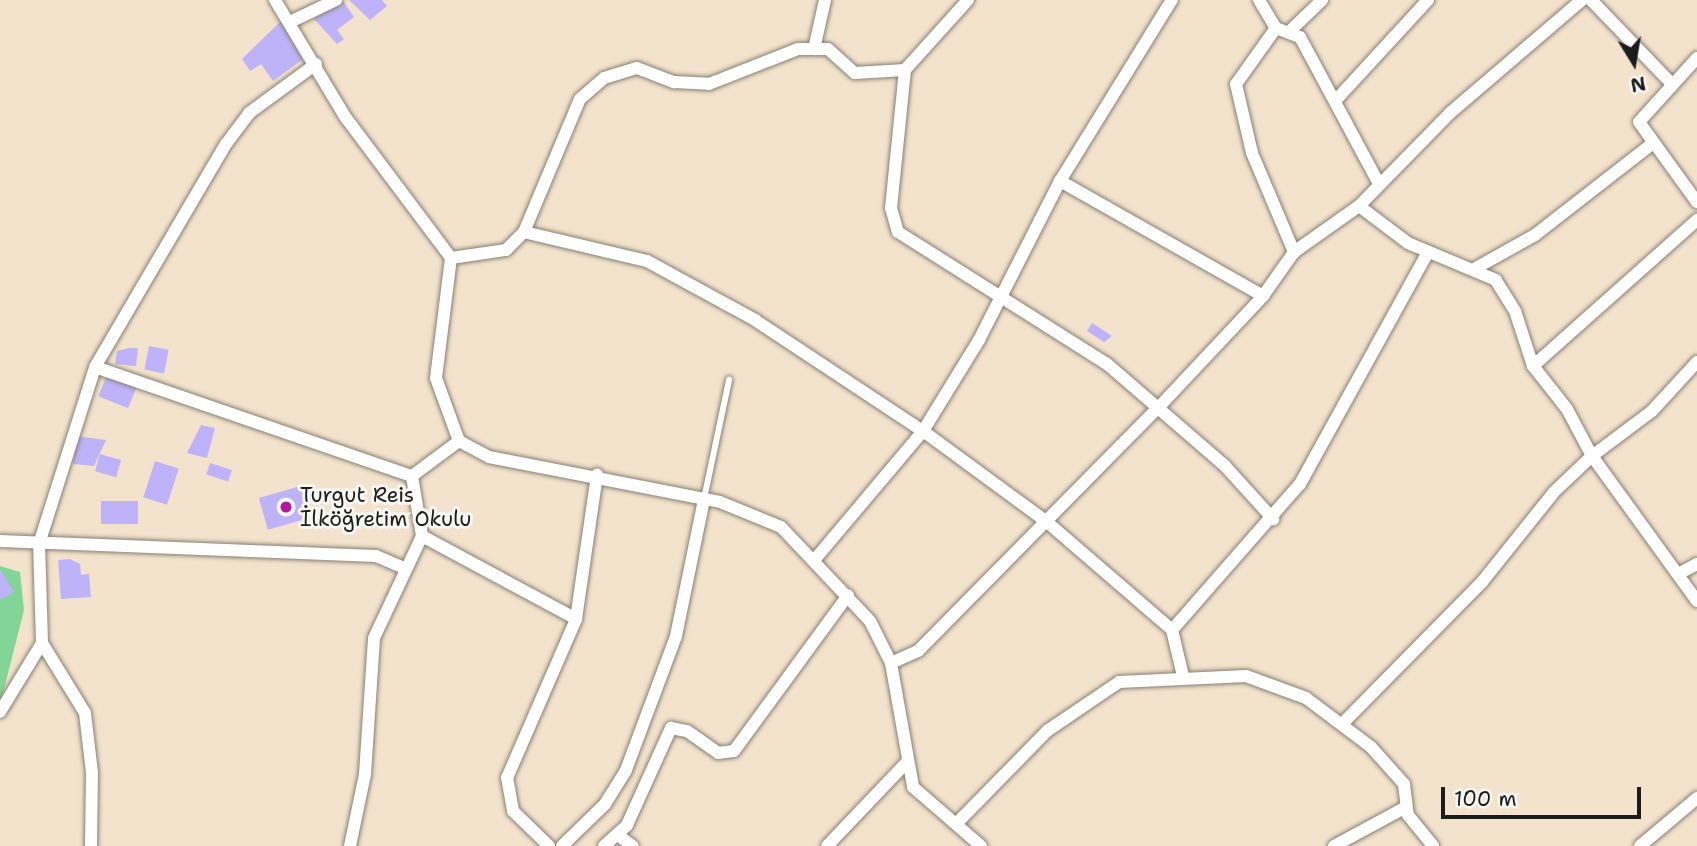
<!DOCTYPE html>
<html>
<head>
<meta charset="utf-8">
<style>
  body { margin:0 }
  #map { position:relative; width:1697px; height:846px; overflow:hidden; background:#f3e3cc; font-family:"Shantell Sans",sans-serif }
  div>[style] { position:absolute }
  .green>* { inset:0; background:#83d597 }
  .building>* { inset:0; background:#beb3f9; transform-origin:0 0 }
  .roads { filter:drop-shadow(0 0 2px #888074) drop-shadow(0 0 2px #888074) }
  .service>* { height:6px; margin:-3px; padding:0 3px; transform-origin:3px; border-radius:3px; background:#fff }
  .minor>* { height:12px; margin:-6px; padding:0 6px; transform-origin:6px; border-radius:6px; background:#fff }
  .dots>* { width:19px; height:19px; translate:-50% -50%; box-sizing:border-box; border:4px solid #f6f6f2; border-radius:50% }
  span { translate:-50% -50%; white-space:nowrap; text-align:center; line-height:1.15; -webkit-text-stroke:6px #f6f6f2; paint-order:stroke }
  .poi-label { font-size:21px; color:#1c1c1c }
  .left { translate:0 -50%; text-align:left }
  .north { position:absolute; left:1599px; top:28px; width:70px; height:70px; -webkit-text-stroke:5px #f6f6f2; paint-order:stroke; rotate:169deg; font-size:19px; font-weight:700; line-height:28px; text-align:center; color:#1c1c1c }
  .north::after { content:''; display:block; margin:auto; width:24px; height:32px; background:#1c1c1c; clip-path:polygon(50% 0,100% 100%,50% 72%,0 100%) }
  .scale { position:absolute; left:1441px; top:787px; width:200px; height:32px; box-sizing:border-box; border:4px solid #1c1c1c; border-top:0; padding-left:9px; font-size:21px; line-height:24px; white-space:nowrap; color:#1c1c1c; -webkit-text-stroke:5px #f6f6f2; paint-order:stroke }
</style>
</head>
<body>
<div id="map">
  <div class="green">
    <i style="clip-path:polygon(0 566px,20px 572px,24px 610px,0 705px)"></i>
  </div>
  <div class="building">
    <i style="clip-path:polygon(349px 0,382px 0,387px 6px,370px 20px)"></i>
    <i style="clip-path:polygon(343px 1px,354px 17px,337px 30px,344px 39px,337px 44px,314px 19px)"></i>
    <i style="clip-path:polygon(282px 20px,307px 56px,273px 81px,261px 64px,250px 71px,242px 59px)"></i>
    <i style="clip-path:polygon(1092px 323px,1112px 336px,1104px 342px,1087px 331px)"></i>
    <i style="left:149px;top:346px;width:20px;height:24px;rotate:11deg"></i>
    <i style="clip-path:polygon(129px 348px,138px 348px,136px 366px,115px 364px,117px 351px)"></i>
    <i style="left:107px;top:375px;width:32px;height:23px;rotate:22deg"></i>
    <i style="clip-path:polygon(201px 425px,215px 428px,207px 458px,187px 453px)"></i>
    <i style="clip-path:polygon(76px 436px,106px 440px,94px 466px,73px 464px)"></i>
    <i style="left:100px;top:454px;width:22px;height:18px;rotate:16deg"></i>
    <i style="left:155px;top:461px;width:25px;height:38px;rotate:18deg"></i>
    <i style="left:210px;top:463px;width:23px;height:12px;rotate:18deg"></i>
    <i style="left:304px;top:485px;width:33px;height:47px;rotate:74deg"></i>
    <i style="left:101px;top:501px;width:37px;height:23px"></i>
    <i style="clip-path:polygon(70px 559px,80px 564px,81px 575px,89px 574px,91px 597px,61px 599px,58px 560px)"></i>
    <i style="clip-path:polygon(0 569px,14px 592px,0 600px)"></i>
  </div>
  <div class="roads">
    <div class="service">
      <i style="left:704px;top:499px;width:122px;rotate:-78.1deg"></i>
    </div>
    <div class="minor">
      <i style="left:275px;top:0;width:138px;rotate:59deg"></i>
      <i style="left:346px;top:118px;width:175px;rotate:53.1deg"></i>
      <i style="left:968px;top:0;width:94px;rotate:132deg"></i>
      <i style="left:905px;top:70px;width:139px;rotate:95.8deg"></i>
      <i style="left:891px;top:208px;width:25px;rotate:74deg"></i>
      <i style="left:898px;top:232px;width:247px;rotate:32.3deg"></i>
      <i style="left:1107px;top:364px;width:156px;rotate:40.8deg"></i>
      <i style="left:1225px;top:466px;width:72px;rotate:47.8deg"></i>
      <i style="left:1259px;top:0;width:33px;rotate:59deg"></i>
      <i style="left:1276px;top:28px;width:26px;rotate:21deg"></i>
      <i style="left:1300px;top:37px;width:167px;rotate:61.7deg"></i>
      <i style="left:1591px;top:0;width:112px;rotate:46.1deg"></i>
      <i style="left:292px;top:21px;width:49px;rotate:-25.5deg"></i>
      <i style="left:1276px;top:28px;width:69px;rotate:125.5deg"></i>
      <i style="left:1236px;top:84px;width:71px;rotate:76.9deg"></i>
      <i style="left:1252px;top:153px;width:108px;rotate:67deg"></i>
      <i style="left:1292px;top:29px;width:42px;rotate:-44deg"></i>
      <i style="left:814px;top:49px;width:50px;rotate:-77.3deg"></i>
      <i style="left:1697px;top:58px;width:86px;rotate:132.2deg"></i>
      <i style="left:1639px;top:122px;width:99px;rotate:54.1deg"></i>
      <i style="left:1336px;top:100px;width:136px;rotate:-47.4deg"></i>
      <i style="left:1060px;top:181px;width:233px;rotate:29.5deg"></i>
      <i style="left:524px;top:232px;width:126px;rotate:13.3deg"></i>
      <i style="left:647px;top:261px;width:123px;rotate:28.6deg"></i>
      <i style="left:755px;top:320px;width:201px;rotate:33.5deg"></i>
      <i style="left:923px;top:431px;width:154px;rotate:36.3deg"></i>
      <i style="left:1047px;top:522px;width:165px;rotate:40.8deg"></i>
      <i style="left:1172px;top:630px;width:47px;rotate:76.6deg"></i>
      <i style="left:1476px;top:268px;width:68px;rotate:-29.2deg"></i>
      <i style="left:1535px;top:235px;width:148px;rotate:-37.9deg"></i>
      <i style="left:1697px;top:362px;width:67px;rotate:132.6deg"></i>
      <i style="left:1652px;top:411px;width:75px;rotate:143.1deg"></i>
      <i style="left:1592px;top:456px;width:179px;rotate:54.1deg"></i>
      <i style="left:1533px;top:366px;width:220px;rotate:-41.7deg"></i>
      <i style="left:95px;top:367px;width:335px;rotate:19deg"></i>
      <i style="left:459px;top:441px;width:67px;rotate:-110.1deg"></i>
      <i style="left:436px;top:378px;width:121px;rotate:-82.9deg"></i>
      <i style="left:451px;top:258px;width:56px;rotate:-8.3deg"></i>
      <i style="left:506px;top:250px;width:25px;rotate:-45deg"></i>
      <i style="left:524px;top:232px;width:144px;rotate:-67.2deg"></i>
      <i style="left:580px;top:99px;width:32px;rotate:-41deg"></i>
      <i style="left:604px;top:78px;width:34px;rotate:-17deg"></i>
      <i style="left:637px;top:68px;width:40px;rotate:21deg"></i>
      <i style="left:674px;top:82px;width:35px;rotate:3deg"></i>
      <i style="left:709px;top:84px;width:96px;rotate:-21.5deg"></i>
      <i style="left:798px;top:49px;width:30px"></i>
      <i style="left:828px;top:49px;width:36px;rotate:42deg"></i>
      <i style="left:855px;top:73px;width:50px;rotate:-3.4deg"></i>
      <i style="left:422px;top:536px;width:175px;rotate:28.3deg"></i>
      <i style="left:0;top:541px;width:376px;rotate:2.3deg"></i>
      <i style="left:376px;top:556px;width:28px;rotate:23deg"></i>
      <i style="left:816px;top:558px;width:166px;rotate:-49.9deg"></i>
      <i style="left:923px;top:431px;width:107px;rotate:-58.4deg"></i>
      <i style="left:979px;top:340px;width:178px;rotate:-63deg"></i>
      <i style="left:1060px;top:181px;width:213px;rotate:-58.3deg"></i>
      <i style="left:1680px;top:573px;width:19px;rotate:-28deg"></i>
      <i style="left:1172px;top:630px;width:194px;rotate:-48.8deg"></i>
      <i style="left:1300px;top:484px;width:265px;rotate:-61.1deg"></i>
      <i style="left:42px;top:643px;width:82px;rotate:58.4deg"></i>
      <i style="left:85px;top:713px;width:60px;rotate:83.3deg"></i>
      <i style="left:92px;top:773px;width:73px;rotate:90.8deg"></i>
      <i style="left:891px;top:663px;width:30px;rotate:-24deg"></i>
      <i style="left:918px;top:651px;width:342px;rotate:-45.4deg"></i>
      <i style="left:1158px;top:408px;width:154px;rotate:-46.8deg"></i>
      <i style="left:1263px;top:296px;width:54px;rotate:-54.8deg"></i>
      <i style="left:1294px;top:252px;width:80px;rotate:-35.3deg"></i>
      <i style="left:1359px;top:206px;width:130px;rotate:-45.6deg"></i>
      <i style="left:1450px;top:113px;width:174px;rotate:-40.6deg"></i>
      <i style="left:0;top:712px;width:81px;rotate:-58.7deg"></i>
      <i style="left:42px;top:643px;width:99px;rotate:-91.7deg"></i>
      <i style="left:39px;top:544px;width:186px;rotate:-72.4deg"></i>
      <i style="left:95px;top:367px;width:259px;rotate:-59.6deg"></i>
      <i style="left:226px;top:144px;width:39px;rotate:-53deg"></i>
      <i style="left:249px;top:113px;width:83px;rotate:-36.2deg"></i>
      <i style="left:1343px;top:723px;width:198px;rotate:-45.4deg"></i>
      <i style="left:1482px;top:582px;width:115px;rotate:-51.3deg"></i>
      <i style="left:1554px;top:492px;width:52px;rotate:-43.5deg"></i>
      <i style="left:1592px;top:456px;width:53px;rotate:-118deg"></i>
      <i style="left:1567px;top:409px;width:55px;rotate:-128.3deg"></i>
      <i style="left:1533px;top:366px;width:58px;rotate:-108.1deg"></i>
      <i style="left:1515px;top:311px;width:36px;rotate:-122deg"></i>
      <i style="left:1496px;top:280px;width:95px;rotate:-157.2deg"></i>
      <i style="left:1408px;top:243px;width:61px;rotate:-142.9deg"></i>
      <i style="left:956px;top:824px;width:130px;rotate:-45.6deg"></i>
      <i style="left:1047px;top:731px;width:87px;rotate:-34.2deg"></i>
      <i style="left:1119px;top:682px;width:127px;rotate:-2.7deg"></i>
      <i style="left:1246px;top:676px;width:64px;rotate:20.1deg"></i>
      <i style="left:1306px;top:698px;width:81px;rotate:37deg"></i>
      <i style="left:1371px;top:747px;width:50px;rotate:48.3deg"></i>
      <i style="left:1404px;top:784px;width:31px;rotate:83deg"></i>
      <i style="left:1408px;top:815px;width:40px;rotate:51deg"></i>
      <i style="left:619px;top:836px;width:17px;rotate:36deg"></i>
      <i style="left:350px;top:846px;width:74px;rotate:-78.2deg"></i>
      <i style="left:365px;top:774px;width:136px;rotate:-86.2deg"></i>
      <i style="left:374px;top:638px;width:113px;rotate:-64.8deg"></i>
      <i style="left:422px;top:536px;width:61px;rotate:-99.5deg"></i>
      <i style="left:412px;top:476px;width:59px;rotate:-36.7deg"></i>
      <i style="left:459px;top:441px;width:34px;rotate:28deg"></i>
      <i style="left:489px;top:457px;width:235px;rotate:11deg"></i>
      <i style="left:720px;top:502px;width:66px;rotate:22.3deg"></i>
      <i style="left:781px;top:527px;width:129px;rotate:46.6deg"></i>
      <i style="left:870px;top:621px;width:47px;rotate:63.4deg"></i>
      <i style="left:891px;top:663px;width:126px;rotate:79.9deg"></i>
      <i style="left:913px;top:787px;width:90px;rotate:40.9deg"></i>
      <i style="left:549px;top:846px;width:50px;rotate:-135.8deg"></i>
      <i style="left:513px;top:811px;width:34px;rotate:-100deg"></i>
      <i style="left:507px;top:778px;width:173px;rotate:-66.5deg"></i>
      <i style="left:576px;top:619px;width:146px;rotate:-81.7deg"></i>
      <i style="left:562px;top:846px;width:60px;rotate:-44.3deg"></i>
      <i style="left:605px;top:804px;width:40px;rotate:-58deg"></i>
      <i style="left:626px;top:770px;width:143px;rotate:-69.5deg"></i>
      <i style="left:676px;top:636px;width:140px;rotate:-78.4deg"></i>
      <i style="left:604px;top:846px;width:31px;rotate:-42deg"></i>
      <i style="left:627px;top:825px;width:107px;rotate:-65.6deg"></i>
      <i style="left:671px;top:728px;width:16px;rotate:11deg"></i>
      <i style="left:687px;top:731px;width:38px;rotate:35deg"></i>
      <i style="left:718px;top:753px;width:16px;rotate:-7deg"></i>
      <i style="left:734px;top:751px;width:193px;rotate:-53.8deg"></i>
      <i style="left:827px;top:846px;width:115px;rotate:-46.4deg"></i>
      <i style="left:1334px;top:846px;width:82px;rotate:-28.4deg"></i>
      <i style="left:1640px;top:846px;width:75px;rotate:-40.1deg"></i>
    </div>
  </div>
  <div class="dots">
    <i style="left:286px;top:507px;background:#b5179e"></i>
  </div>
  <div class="poi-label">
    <span class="left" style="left:300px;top:507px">Turgut Reis<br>İlköğretim Okulu</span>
  </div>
  <div class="north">N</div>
  <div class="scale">100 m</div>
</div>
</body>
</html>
